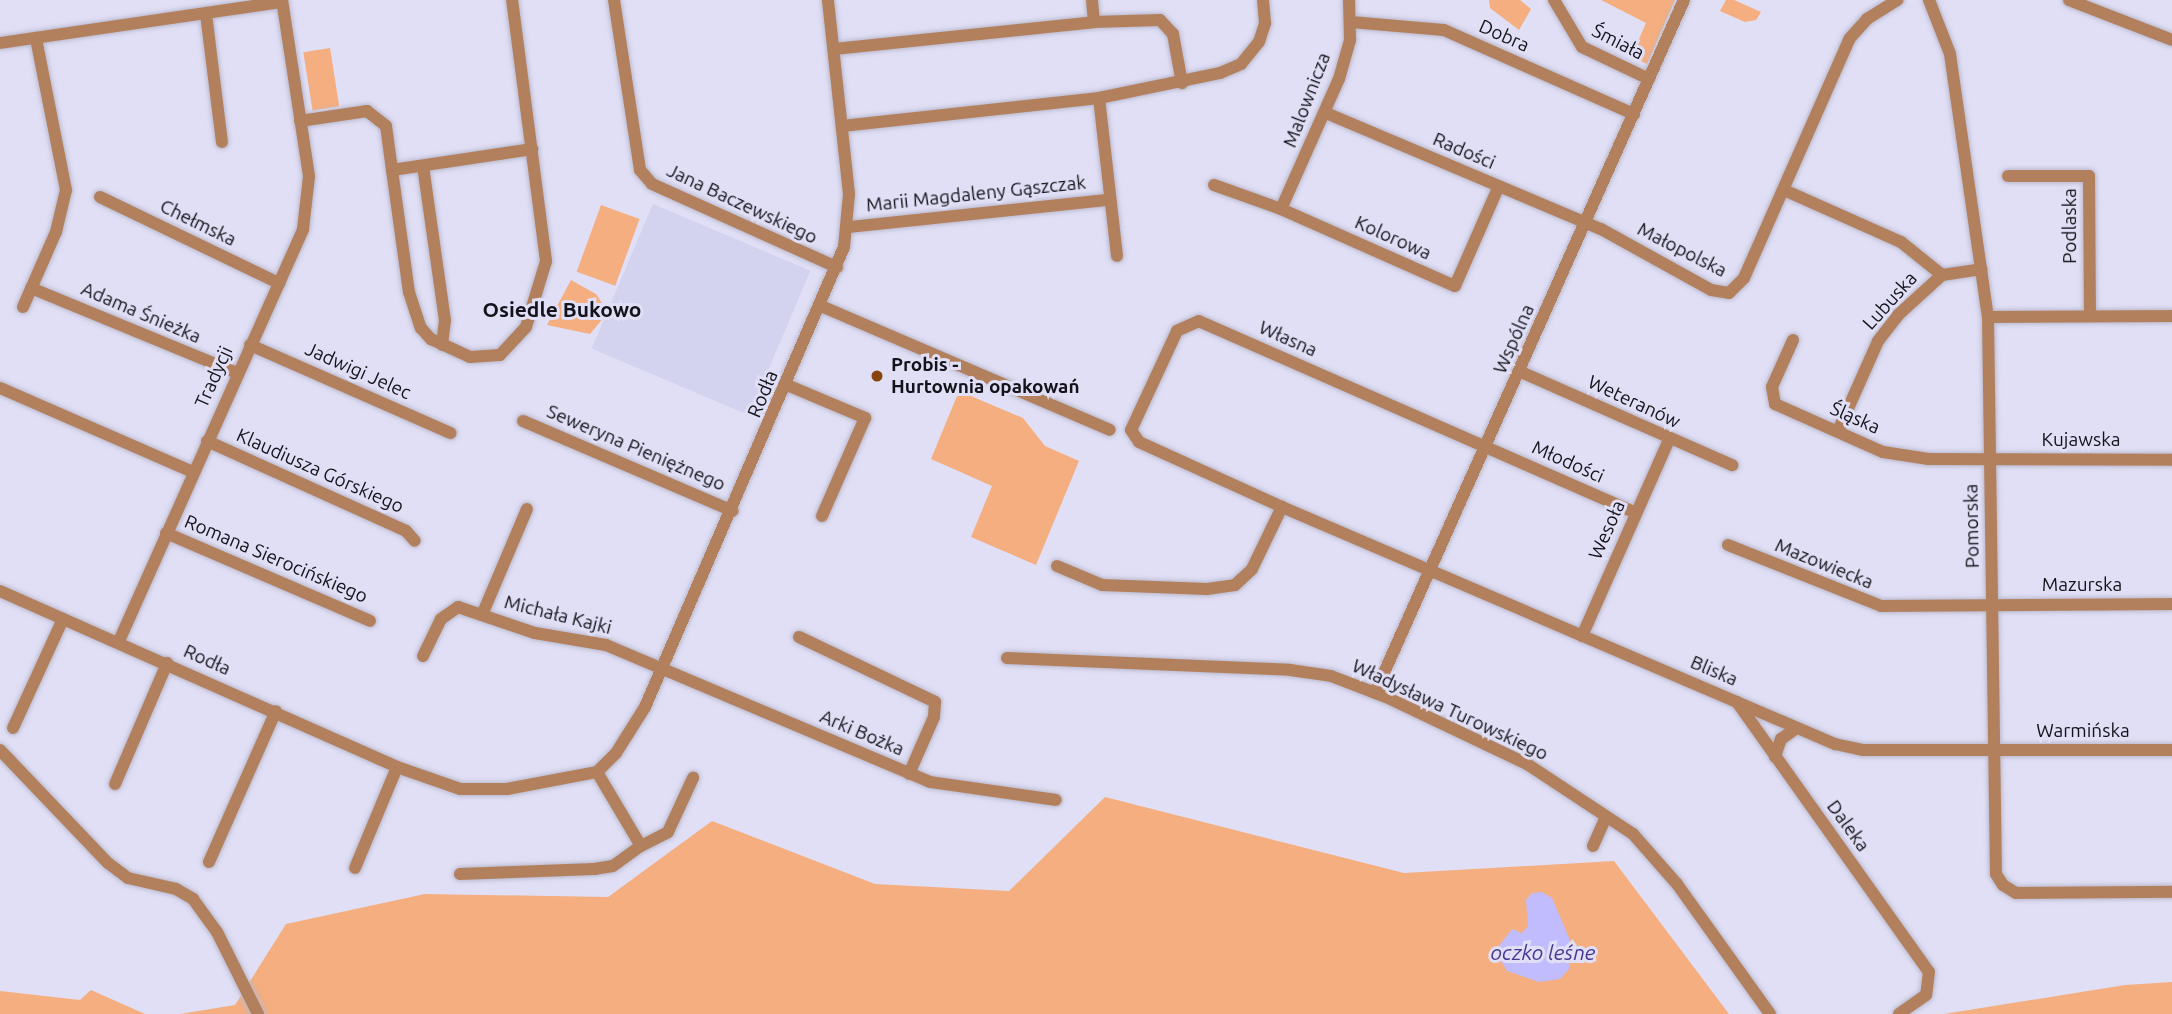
<!DOCTYPE html>
<html>
<head>
<meta charset="utf-8">
<style>
  body { margin:0 }
  #map { position:relative; width:2172px; height:1014px; overflow:hidden; background:#e0dff5; font-family:Ubuntu,sans-serif }
  div>[style] { position:absolute }
  .built>* { inset:0; background:#d3d2ef; transform-origin:0 0 }
  .green>* { inset:0; background:#f4ae7f; transform-origin:0 0 }
  .water>* { inset:0; background:#c1bcfe }
  .roads { filter:drop-shadow(0 0 2px #bbbace) drop-shadow(0 0 2px #bbbace) }
  .minor>* { height:12px; margin:-6px; padding:0 6px; transform-origin:6px; border-radius:6px; background:#b3805e }
  .dots>* { width:19px; height:19px; translate:-50% -50%; box-sizing:border-box; border:4px solid #e0dff5; border-radius:50% }
  span { translate:-50% -50%; white-space:nowrap; text-align:center; line-height:1.15; -webkit-text-stroke:6px #e0dff5; paint-order:stroke }
  .street-label { font-size:19px; color:#14131b }
  .poi-label { font-size:19px; color:#14131b; font-weight:700 }
  .left { translate:0 -50%; text-align:left }
  .neighbourhood-label { font-size:21px; color:#14131b; font-weight:700 }
  .water-label { font-size:21px; color:#493692; font-style:italic }
</style>
</head>
<body>
<div id="map">
  <div class="built">
    <i style="left:653px;top:204px;width:171px;height:157px;rotate:23deg"></i>
  </div>
  <div class="green">
    <i style="clip-path:polygon(1489px 0,1520px 0,1531px 9px,1519px 30px,1490px 8px)"></i>
    <i style="clip-path:polygon(1601px 0,1675px 0,1647px 64px,1631px 57px,1646px 23px)"></i>
    <i style="clip-path:polygon(1726px 0,1734px 0,1761px 12px,1756px 20px,1745px 22px,1720px 11px)"></i>
    <i style="left:330px;top:48px;width:59px;height:27px;rotate:81deg"></i>
    <i style="left:601px;top:205px;width:41px;height:71px;rotate:20deg"></i>
    <i style="clip-path:polygon(571px 280px,596px 294px,605px 307px,605px 316px,590px 334px,547px 325px)"></i>
    <i style="clip-path:polygon(959px 391px,1023px 418px,1045px 446px,1079px 461px,1036px 565px,971px 537px,992px 486px,931px 459px)"></i>
    <i style="clip-path:polygon(1105px 797px,1404px 873px,1614px 861px,1729px 1014px,180px 1014px,235px 1005px,286px 924px,425px 894px,608px 897px,712px 821px,875px 884px,1009px 891px)"></i>
    <i style="clip-path:polygon(2172px 982px,2172px 1014px,1944px 1014px,2125px 985px)"></i>
    <i style="clip-path:polygon(91px 990px,145px 1014px,0 1014px,0 991px,80px 1000px)"></i>
  </div>
  <div class="water">
    <i style="clip-path:polygon(1542px 892px,1552px 898px,1573px 947px,1569px 969px,1560px 979px,1539px 982px,1507px 971px,1495px 951px,1512px 929px,1522px 933px,1528px 926px,1526px 900px,1532px 893px)"></i>
  </div>
  <div class="roads">
    <div class="minor">
      <i style="left:614px;top:0;width:172px;rotate:81.3deg"></i>
      <i style="left:640px;top:170px;width:18px;rotate:49deg"></i>
      <i style="left:652px;top:184px;width:203px;rotate:24.2deg"></i>
      <i style="left:1092px;top:0;width:22px;rotate:85deg"></i>
      <i style="left:1554px;top:0;width:55px;rotate:59.2deg"></i>
      <i style="left:1582px;top:47px;width:74px;rotate:25.5deg"></i>
      <i style="left:1929px;top:0;width:58px;rotate:68.7deg"></i>
      <i style="left:1950px;top:54px;width:266px;rotate:81.8deg"></i>
      <i style="left:1988px;top:317px;width:557px;rotate:89.18deg"></i>
      <i style="left:1996px;top:874px;width:13px;rotate:58deg"></i>
      <i style="left:2003px;top:885px;width:15px;rotate:32deg"></i>
      <i style="left:2016px;top:893px;width:156px;rotate:-0.4deg"></i>
      <i style="left:2069px;top:0;width:110px;rotate:21.2deg"></i>
      <i style="left:206px;top:14px;width:129px;rotate:82.9deg"></i>
      <i style="left:1351px;top:22px;width:93px;rotate:4.9deg"></i>
      <i style="left:1444px;top:30px;width:208px;rotate:23.9deg"></i>
      <i style="left:0;top:43px;width:285px;rotate:-8.3deg"></i>
      <i style="left:834px;top:49px;width:261px;rotate:-5.9deg"></i>
      <i style="left:1094px;top:22px;width:66px;rotate:-1.7deg"></i>
      <i style="left:1160px;top:20px;width:19px;rotate:47deg"></i>
      <i style="left:1173px;top:34px;width:50px;rotate:79.6deg"></i>
      <i style="left:1099px;top:98px;width:159px;rotate:83.5deg"></i>
      <i style="left:1326px;top:113px;width:298px;rotate:22.9deg"></i>
      <i style="left:1601px;top:229px;width:126px;rotate:29deg"></i>
      <i style="left:1711px;top:290px;width:18px;rotate:9deg"></i>
      <i style="left:1729px;top:293px;width:21px;rotate:-45deg"></i>
      <i style="left:1744px;top:278px;width:262px;rotate:-66.2deg"></i>
      <i style="left:1850px;top:38px;width:25px;rotate:-48deg"></i>
      <i style="left:1867px;top:19px;width:36px;rotate:-32deg"></i>
      <i style="left:300px;top:121px;width:68px;rotate:-8.5deg"></i>
      <i style="left:367px;top:111px;width:24px;rotate:38deg"></i>
      <i style="left:386px;top:126px;width:44px;rotate:82.2deg"></i>
      <i style="left:392px;top:170px;width:142px;rotate:-8.5deg"></i>
      <i style="left:842px;top:126px;width:259px;rotate:-6.2deg"></i>
      <i style="left:1099px;top:98px;width:124px;rotate:-11.7deg"></i>
      <i style="left:1220px;top:73px;width:23px;rotate:-23deg"></i>
      <i style="left:1241px;top:64px;width:28px;rotate:-51deg"></i>
      <i style="left:1259px;top:42px;width:20px;rotate:-72deg"></i>
      <i style="left:1265px;top:23px;width:23px;rotate:-95deg"></i>
      <i style="left:423px;top:166px;width:156px;rotate:81.9deg"></i>
      <i style="left:445px;top:320px;width:25px;rotate:97deg"></i>
      <i style="left:392px;top:170px;width:123px;rotate:82.1deg"></i>
      <i style="left:409px;top:292px;width:38px;rotate:72deg"></i>
      <i style="left:421px;top:328px;width:15px;rotate:48deg"></i>
      <i style="left:431px;top:339px;width:43px;rotate:24.8deg"></i>
      <i style="left:470px;top:357px;width:30px;rotate:-4deg"></i>
      <i style="left:500px;top:355px;width:38px;rotate:-47deg"></i>
      <i style="left:526px;top:327px;width:69px;rotate:-73.1deg"></i>
      <i style="left:546px;top:261px;width:263px;rotate:-97.4deg"></i>
      <i style="left:2008px;top:176px;width:81px"></i>
      <i style="left:2089px;top:176px;width:140px;rotate:89.6deg"></i>
      <i style="left:1214px;top:185px;width:71px;rotate:19.7deg"></i>
      <i style="left:1281px;top:209px;width:190px;rotate:23.9deg"></i>
      <i style="left:1455px;top:286px;width:109px;rotate:-66.3deg"></i>
      <i style="left:1784px;top:190px;width:128px;rotate:24deg"></i>
      <i style="left:1901px;top:242px;width:53px;rotate:38.8deg"></i>
      <i style="left:100px;top:197px;width:199px;rotate:25.7deg"></i>
      <i style="left:1281px;top:209px;width:142px;rotate:-66deg"></i>
      <i style="left:1339px;top:79px;width:41px;rotate:-74.2deg"></i>
      <i style="left:1350px;top:40px;width:40px;rotate:-91.4deg"></i>
      <i style="left:849px;top:227px;width:260px;rotate:-6deg"></i>
      <i style="left:31px;top:288px;width:223px;rotate:22.4deg"></i>
      <i style="left:821px;top:306px;width:314px;rotate:23.2deg"></i>
      <i style="left:23px;top:307px;width:82px;rotate:-66.3deg"></i>
      <i style="left:56px;top:232px;width:43px;rotate:-76.6deg"></i>
      <i style="left:66px;top:190px;width:155px;rotate:-101.2deg"></i>
      <i style="left:1988px;top:317px;width:184px;rotate:-0.3deg"></i>
      <i style="left:1793px;top:340px;width:51px;rotate:114.1deg"></i>
      <i style="left:1772px;top:387px;width:17px;rotate:80deg"></i>
      <i style="left:1775px;top:404px;width:118px;rotate:24deg"></i>
      <i style="left:1883px;top:452px;width:46px;rotate:8.8deg"></i>
      <i style="left:1928px;top:459px;width:244px;rotate:0.2deg"></i>
      <i style="left:250px;top:345px;width:219px;rotate:23.7deg"></i>
      <i style="left:1521px;top:372px;width:231px;rotate:23.8deg"></i>
      <i style="left:787px;top:385px;width:85px;rotate:22.9deg"></i>
      <i style="left:865px;top:418px;width:107px;rotate:113.7deg"></i>
      <i style="left:0;top:388px;width:210px;rotate:23.5deg"></i>
      <i style="left:523px;top:421px;width:228px;rotate:23.2deg"></i>
      <i style="left:1838px;top:431px;width:98px;rotate:-66deg"></i>
      <i style="left:1878px;top:341px;width:33px;rotate:-52deg"></i>
      <i style="left:1898px;top:315px;width:59px;rotate:-42.3deg"></i>
      <i style="left:1942px;top:275px;width:40px;rotate:-8.5deg"></i>
      <i style="left:207px;top:441px;width:218px;rotate:24.3deg"></i>
      <i style="left:406px;top:531px;width:13px;rotate:48deg"></i>
      <i style="left:1636px;top:513px;width:477px;rotate:-156.3deg"></i>
      <i style="left:1199px;top:321px;width:24px;rotate:156deg"></i>
      <i style="left:1177px;top:331px;width:109px;rotate:114.9deg"></i>
      <i style="left:1131px;top:430px;width:14px;rotate:56deg"></i>
      <i style="left:1139px;top:442px;width:157px;rotate:24.4deg"></i>
      <i style="left:1282px;top:507px;width:602px;rotate:23.2deg"></i>
      <i style="left:1835px;top:744px;width:29px;rotate:12deg"></i>
      <i style="left:1863px;top:750px;width:309px"></i>
      <i style="left:166px;top:533px;width:222px;rotate:23.3deg"></i>
      <i style="left:1728px;top:545px;width:165px;rotate:21.7deg"></i>
      <i style="left:1881px;top:606px;width:291px;rotate:-0.4deg"></i>
      <i style="left:1057px;top:566px;width:49px;rotate:22.9deg"></i>
      <i style="left:1102px;top:585px;width:105px;rotate:2.2deg"></i>
      <i style="left:1207px;top:589px;width:28px;rotate:-8deg"></i>
      <i style="left:1235px;top:585px;width:23px;rotate:-43deg"></i>
      <i style="left:1252px;top:569px;width:69px;rotate:-64.2deg"></i>
      <i style="left:0;top:591px;width:434px;rotate:23.9deg"></i>
      <i style="left:397px;top:767px;width:67px;rotate:19.2deg"></i>
      <i style="left:460px;top:789px;width:47px"></i>
      <i style="left:507px;top:789px;width:92px;rotate:-10.7deg"></i>
      <i style="left:597px;top:772px;width:27px;rotate:-45deg"></i>
      <i style="left:616px;top:753px;width:54px;rotate:-57.8deg"></i>
      <i style="left:645px;top:707px;width:501px;rotate:-66.61deg"></i>
      <i style="left:844px;top:247px;width:53px;rotate:-84.6deg"></i>
      <i style="left:849px;top:194px;width:195px;rotate:-96.2deg"></i>
      <i style="left:482px;top:615px;width:115px;rotate:-67deg"></i>
      <i style="left:1582px;top:636px;width:214px;rotate:-66.1deg"></i>
      <i style="left:799px;top:637px;width:151px;rotate:25.5deg"></i>
      <i style="left:935px;top:702px;width:15px;rotate:94deg"></i>
      <i style="left:934px;top:717px;width:62px;rotate:113.7deg"></i>
      <i style="left:119px;top:641px;width:451px;rotate:-65.9deg"></i>
      <i style="left:303px;top:229px;width:53px;rotate:-83.5deg"></i>
      <i style="left:309px;top:176px;width:178px;rotate:-98.7deg"></i>
      <i style="left:423px;top:656px;width:41px;rotate:-64.1deg"></i>
      <i style="left:441px;top:619px;width:21px;rotate:-35deg"></i>
      <i style="left:458px;top:607px;width:81px;rotate:18.7deg"></i>
      <i style="left:535px;top:633px;width:72px;rotate:9.6deg"></i>
      <i style="left:606px;top:645px;width:352px;rotate:22.9deg"></i>
      <i style="left:930px;top:782px;width:127px;rotate:8.1deg"></i>
      <i style="left:1007px;top:658px;width:283px;rotate:2.4deg"></i>
      <i style="left:1290px;top:670px;width:41px;rotate:8.3deg"></i>
      <i style="left:1331px;top:676px;width:59px;rotate:20.9deg"></i>
      <i style="left:1386px;top:697px;width:156px;rotate:25.4deg"></i>
      <i style="left:1527px;top:764px;width:127px;rotate:33.4deg"></i>
      <i style="left:1633px;top:834px;width:67px;rotate:48.7deg"></i>
      <i style="left:1677px;top:884px;width:160px;rotate:54.4deg"></i>
      <i style="left:1375px;top:693px;width:759px;rotate:-65.97deg"></i>
      <i style="left:1737px;top:702px;width:331px;rotate:54.6deg"></i>
      <i style="left:1929px;top:972px;width:23px;rotate:97deg"></i>
      <i style="left:1926px;top:995px;width:33px;rotate:145deg"></i>
      <i style="left:13px;top:728px;width:120px;rotate:-65.4deg"></i>
      <i style="left:0;top:750px;width:156px;rotate:46.3deg"></i>
      <i style="left:108px;top:863px;width:25px;rotate:37deg"></i>
      <i style="left:128px;top:878px;width:49px;rotate:12.9deg"></i>
      <i style="left:176px;top:889px;width:20px;rotate:30deg"></i>
      <i style="left:193px;top:899px;width:41px;rotate:54deg"></i>
      <i style="left:217px;top:932px;width:92px;rotate:63.4deg"></i>
      <i style="left:1775px;top:757px;width:19px;rotate:-72deg"></i>
      <i style="left:1781px;top:739px;width:19px;rotate:-35deg"></i>
      <i style="left:597px;top:772px;width:86px;rotate:59.3deg"></i>
      <i style="left:641px;top:846px;width:30px;rotate:-27deg"></i>
      <i style="left:668px;top:832px;width:60px;rotate:-65.2deg"></i>
      <i style="left:115px;top:784px;width:132px;rotate:-66.7deg"></i>
      <i style="left:1593px;top:846px;width:32px;rotate:-66deg"></i>
      <i style="left:209px;top:862px;width:165px;rotate:-66.1deg"></i>
      <i style="left:355px;top:868px;width:109px;rotate:-67.4deg"></i>
      <i style="left:460px;top:874px;width:134px;rotate:-2.1deg"></i>
      <i style="left:594px;top:869px;width:19px;rotate:-9deg"></i>
      <i style="left:613px;top:866px;width:34px;rotate:-36deg"></i>
    </div>
  </div>
  <div class="dots">
    <i style="left:877px;top:376px;background:#85450c"></i>
  </div>
  <div class="street-label">
    <span style="left:1504px;top:36px;rotate:24deg">Dobra</span>
    <span style="left:1618px;top:42px;rotate:27deg">Śmiała</span>
    <span style="left:1307px;top:100px;rotate:-69deg">Malownicza</span>
    <span style="left:1464px;top:151px;rotate:23deg">Radości</span>
    <span style="left:976px;top:194px;rotate:-6deg">Marii Magdaleny Gąszczak</span>
    <span style="left:742px;top:204px;rotate:25deg">Jana Baczewskiego</span>
    <span style="left:198px;top:223px;rotate:26deg">Chełmska</span>
    <span style="left:2070px;top:226px;rotate:-90deg">Podlaska</span>
    <span style="left:1393px;top:238px;rotate:24deg">Kolorowa</span>
    <span style="left:1682px;top:250px;rotate:27deg">Małopolska</span>
    <span style="left:1890px;top:301px;rotate:-48deg">Lubuska</span>
    <span style="left:141px;top:313px;rotate:23deg">Adama Śnieżka</span>
    <span style="left:1288px;top:339px;rotate:24deg">Własna</span>
    <span style="left:1514px;top:339px;rotate:-66deg">Wspólna</span>
    <span style="left:358px;top:371px;rotate:24deg">Jadwigi Jelec</span>
    <span style="left:214px;top:377px;rotate:-66deg">Tradycji</span>
    <span style="left:763px;top:394px;rotate:-67deg">Rodła</span>
    <span style="left:1634px;top:402px;rotate:25deg">Weteranów</span>
    <span style="left:1855px;top:418px;rotate:24deg">Śląska</span>
    <span style="left:2081px;top:440px">Kujawska</span>
    <span style="left:636px;top:448px;rotate:23deg">Seweryna Pieniężnego</span>
    <span style="left:1568px;top:462px;rotate:24deg">Młodości</span>
    <span style="left:320px;top:471px;rotate:24deg">Klaudiusza Górskiego</span>
    <span style="left:1972px;top:526px;rotate:-91deg">Pomorska</span>
    <span style="left:1607px;top:530px;rotate:-66deg">Wesoła</span>
    <span style="left:276px;top:559px;rotate:23deg">Romana Sierocińskiego</span>
    <span style="left:1824px;top:564px;rotate:22deg">Mazowiecka</span>
    <span style="left:2082px;top:585px">Mazurska</span>
    <span style="left:558px;top:615px;rotate:14deg">Michała Kajki</span>
    <span style="left:207px;top:660px;rotate:24deg">Rodła</span>
    <span style="left:1714px;top:671px;rotate:23deg">Bliska</span>
    <span style="left:1450px;top:710px;rotate:25deg">Władysława Turowskiego</span>
    <span style="left:2083px;top:731px">Warmińska</span>
    <span style="left:862px;top:733px;rotate:23deg">Arki Bożka</span>
    <span style="left:1848px;top:826px;rotate:54deg">Daleka</span>
  </div>
  <div class="poi-label">
    <span class="left" style="left:891px;top:376px">Probis -<br>Hurtownia opakowań</span>
  </div>
  <div class="neighbourhood-label">
    <span style="left:562px;top:309px">Osiedle Bukowo</span>
  </div>
  <div class="water-label">
    <span style="left:1543px;top:952px">oczko leśne</span>
  </div>
</div>
</body>
</html>
